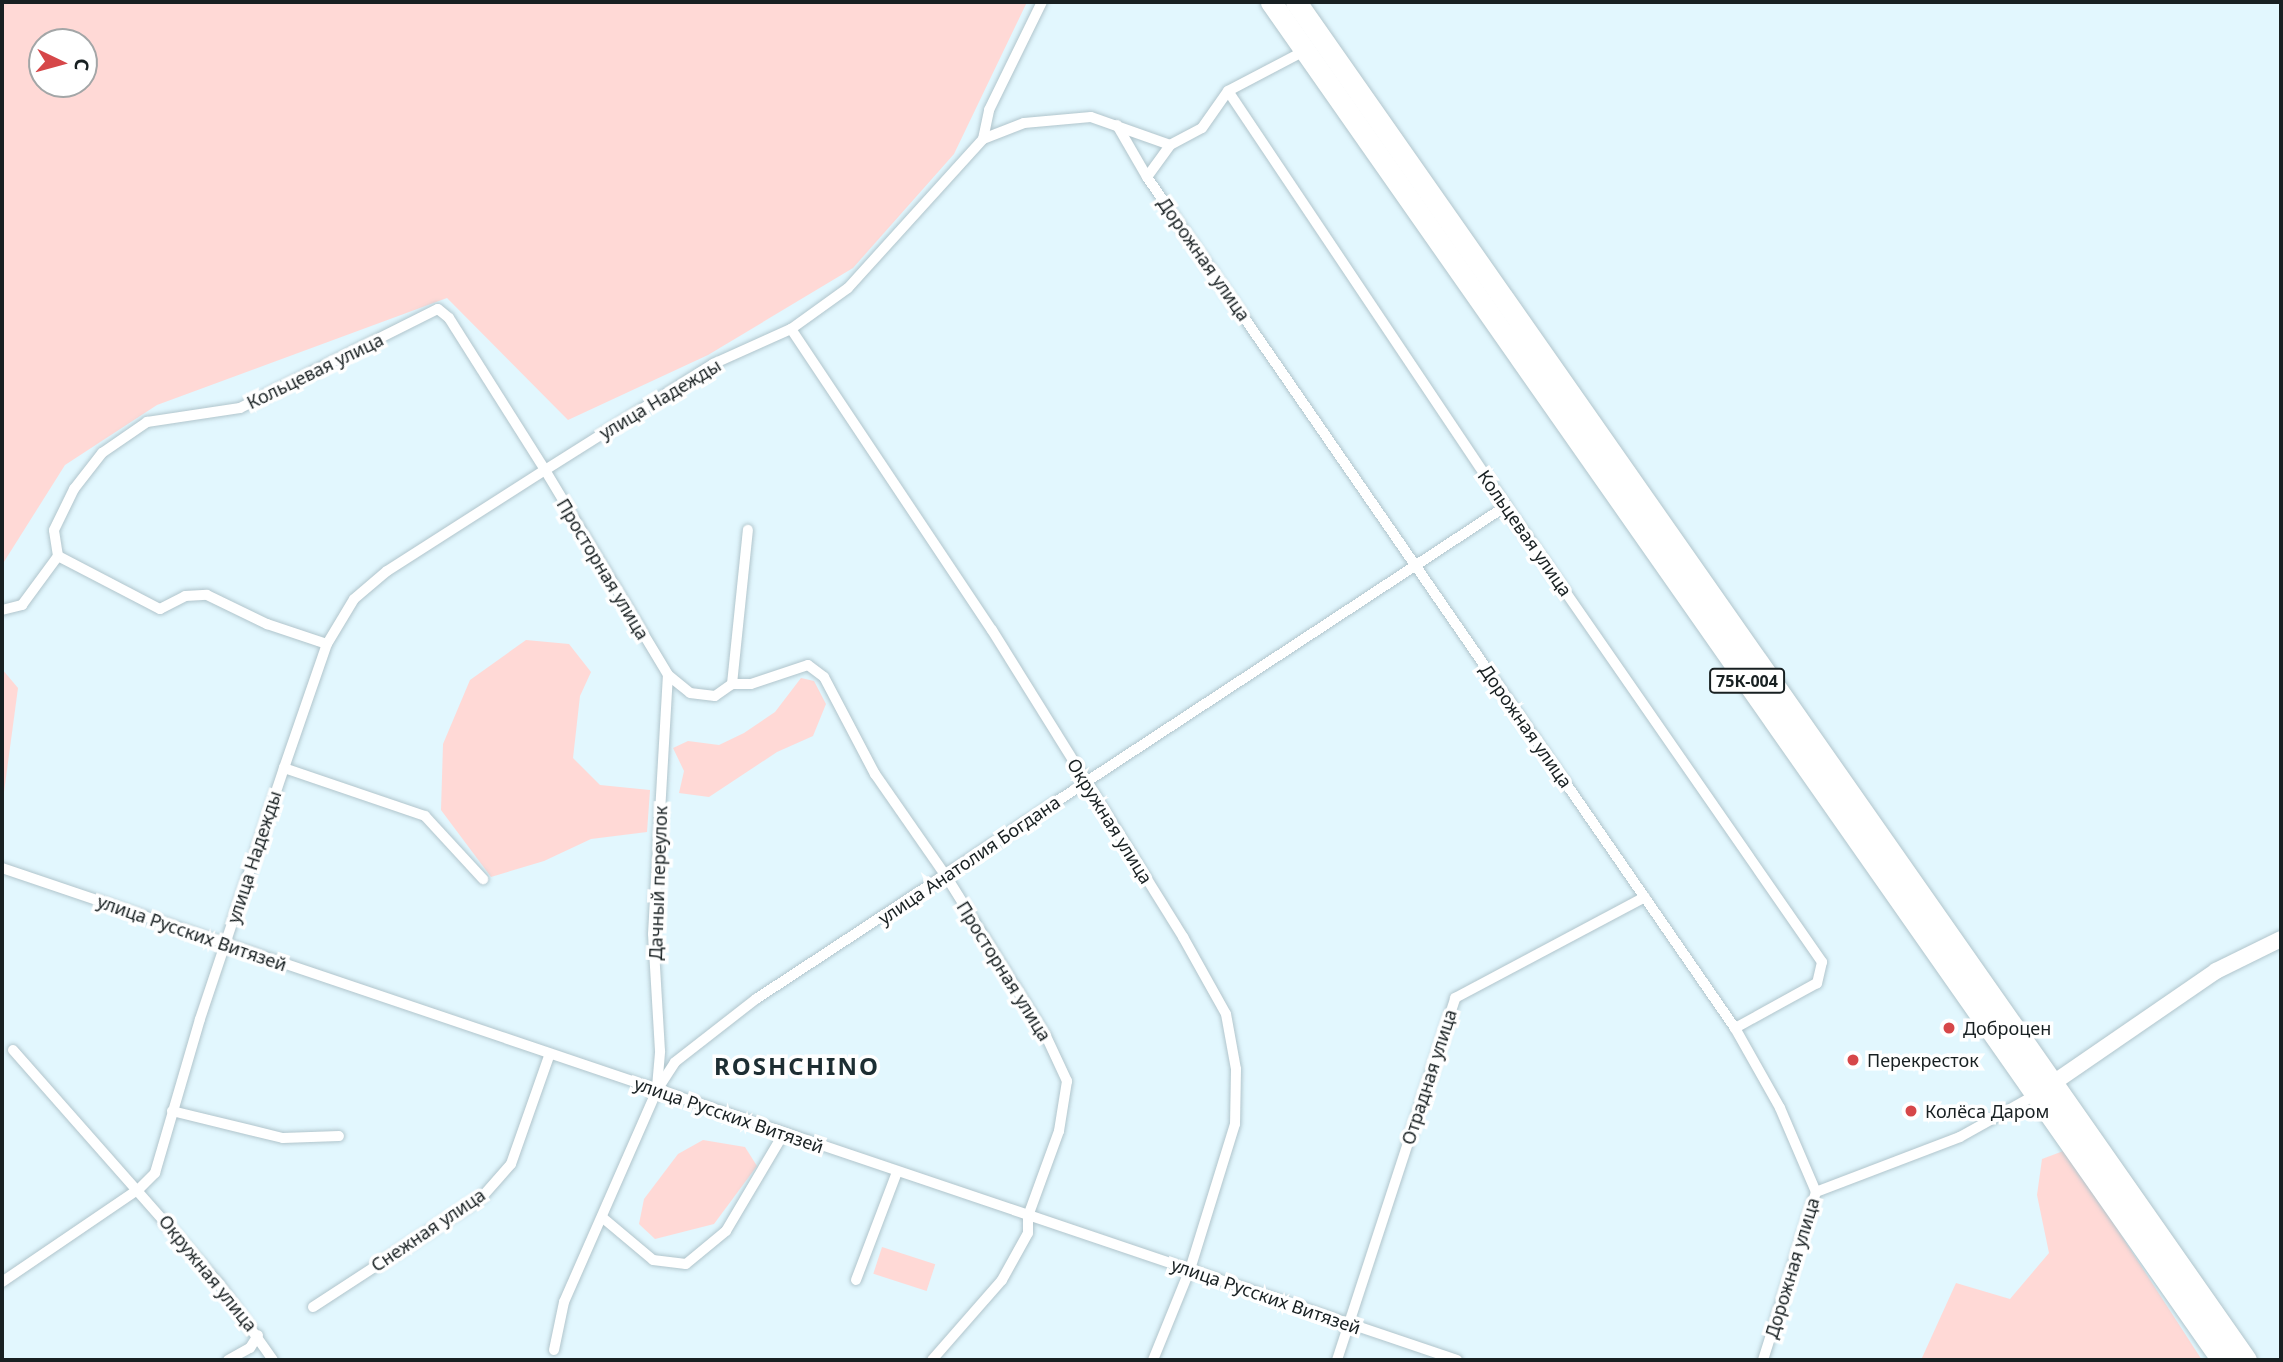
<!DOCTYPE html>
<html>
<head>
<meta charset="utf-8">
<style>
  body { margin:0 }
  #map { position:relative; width:2283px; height:1362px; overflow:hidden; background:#e2f7fe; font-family:"Noto Sans",sans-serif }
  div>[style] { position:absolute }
  .green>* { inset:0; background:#ffd9d6; transform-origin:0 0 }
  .roads { filter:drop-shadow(0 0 2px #b1c5cc) drop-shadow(0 0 2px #b1c5cc) }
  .street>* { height:10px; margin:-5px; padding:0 5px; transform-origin:5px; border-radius:5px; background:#fff }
  .secondary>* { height:16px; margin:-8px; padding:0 8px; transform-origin:8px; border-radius:8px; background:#fff }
  .highway>* { height:21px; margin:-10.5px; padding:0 10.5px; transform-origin:10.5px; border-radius:10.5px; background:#fff }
  .dots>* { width:19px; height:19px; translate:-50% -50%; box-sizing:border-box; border:4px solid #fff; border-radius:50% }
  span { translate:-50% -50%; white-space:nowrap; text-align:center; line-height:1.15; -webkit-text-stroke:7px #fff; paint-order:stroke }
  .shield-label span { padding:2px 5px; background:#fff; border:2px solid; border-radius:5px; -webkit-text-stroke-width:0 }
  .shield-label { font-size:16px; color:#182022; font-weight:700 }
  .street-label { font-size:18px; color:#182022 }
  .poi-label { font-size:18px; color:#182022 }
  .left { translate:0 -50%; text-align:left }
  .district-label { font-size:24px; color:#1d2e33; font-weight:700; letter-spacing:2px }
  .frame { position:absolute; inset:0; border:4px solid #182022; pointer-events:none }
  .north { position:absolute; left:28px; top:28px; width:70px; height:70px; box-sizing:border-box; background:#fff; border:2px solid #a3a6a7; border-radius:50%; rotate:95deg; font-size:19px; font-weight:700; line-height:28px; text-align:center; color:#182022 }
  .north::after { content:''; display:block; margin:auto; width:24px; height:32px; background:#d64749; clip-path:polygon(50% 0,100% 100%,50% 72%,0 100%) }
</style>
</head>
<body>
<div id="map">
  <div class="green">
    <i style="clip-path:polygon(evenodd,2px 2px,1027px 2px,954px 154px,853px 268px,708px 355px,568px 420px,447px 298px,157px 405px,65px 465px,2px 565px,2px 2px,84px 42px,84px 84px,42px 84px,42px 42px,84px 42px)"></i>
    <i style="clip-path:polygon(526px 640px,569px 644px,591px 672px,580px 696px,573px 758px,600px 785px,650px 790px,647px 832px,591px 839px,544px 861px,491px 877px,441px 810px,443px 744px,470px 680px)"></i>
    <i style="clip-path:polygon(2px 669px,18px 688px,2px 807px)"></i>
    <i style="clip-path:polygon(801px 678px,814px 681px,826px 704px,813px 736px,777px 752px,709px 797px,679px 793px,684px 771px,673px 748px,688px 741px,719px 745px,744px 733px,775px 712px)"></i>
    <i style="clip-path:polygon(703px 1140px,745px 1147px,757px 1166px,714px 1224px,655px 1239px,639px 1224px,644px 1199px,678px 1154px)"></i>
    <i style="clip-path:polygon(2066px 1150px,2202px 1360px,1921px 1360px,1956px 1283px,2010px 1299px,2049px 1253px,2037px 1195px,2042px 1159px)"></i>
    <i style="left:882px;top:1247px;width:56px;height:28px;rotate:18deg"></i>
  </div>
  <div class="roads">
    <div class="street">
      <i style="left:1228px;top:91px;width:500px;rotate:56.2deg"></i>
      <i style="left:1506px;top:506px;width:555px;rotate:55.28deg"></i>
      <i style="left:1822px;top:962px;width:22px;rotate:103deg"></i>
      <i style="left:1817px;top:983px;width:94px;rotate:151.2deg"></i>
      <i style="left:1117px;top:125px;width:60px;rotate:60deg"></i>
      <i style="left:1147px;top:177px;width:1034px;rotate:55.36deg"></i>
      <i style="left:1735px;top:1028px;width:92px;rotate:60.6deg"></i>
      <i style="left:1780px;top:1108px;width:91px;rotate:66.8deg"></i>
      <i style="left:1816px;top:1192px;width:176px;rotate:107.5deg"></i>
      <i style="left:983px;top:139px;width:30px;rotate:-78deg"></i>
      <i style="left:989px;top:110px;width:120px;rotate:-63.9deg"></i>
      <i style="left:1147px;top:177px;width:39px;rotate:-54deg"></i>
      <i style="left:1170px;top:145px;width:36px;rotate:-28deg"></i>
      <i style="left:1202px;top:128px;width:45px;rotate:-54.9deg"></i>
      <i style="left:1228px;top:91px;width:88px;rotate:-27.7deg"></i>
      <i style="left:791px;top:329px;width:362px;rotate:56.3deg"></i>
      <i style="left:992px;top:630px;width:362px;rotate:58.1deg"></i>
      <i style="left:1183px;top:937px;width:88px;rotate:60.8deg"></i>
      <i style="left:1226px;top:1014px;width:56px;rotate:79.7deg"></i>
      <i style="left:1236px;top:1069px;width:55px;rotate:91deg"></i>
      <i style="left:1235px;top:1124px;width:152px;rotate:107.2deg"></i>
      <i style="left:1190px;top:1269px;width:98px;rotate:112.1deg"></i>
      <i style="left:58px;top:556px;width:115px;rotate:27.5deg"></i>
      <i style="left:160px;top:609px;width:28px;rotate:-27deg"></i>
      <i style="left:185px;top:596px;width:22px;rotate:-3deg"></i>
      <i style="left:207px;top:595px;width:67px;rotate:25.8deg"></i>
      <i style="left:267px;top:624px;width:63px;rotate:18.4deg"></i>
      <i style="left:2px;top:610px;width:21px;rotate:-14deg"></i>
      <i style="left:22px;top:605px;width:61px;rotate:-53.7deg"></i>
      <i style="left:58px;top:556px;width:26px;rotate:-99deg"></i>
      <i style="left:54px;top:530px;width:46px;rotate:-64deg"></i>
      <i style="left:74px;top:489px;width:46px;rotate:-52.1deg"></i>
      <i style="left:102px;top:453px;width:55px;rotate:-34.6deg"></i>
      <i style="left:147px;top:422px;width:94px;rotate:-8.6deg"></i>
      <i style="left:240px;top:408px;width:221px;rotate:-26.6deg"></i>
      <i style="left:438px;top:309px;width:14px;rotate:39deg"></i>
      <i style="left:449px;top:318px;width:180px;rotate:57.7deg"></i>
      <i style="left:545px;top:470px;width:239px;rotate:59deg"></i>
      <i style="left:668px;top:675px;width:28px;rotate:39deg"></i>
      <i style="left:690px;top:693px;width:25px;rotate:7deg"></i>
      <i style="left:715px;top:696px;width:21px;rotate:-35deg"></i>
      <i style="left:732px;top:684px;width:19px"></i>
      <i style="left:751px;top:684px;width:60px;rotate:-18.4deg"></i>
      <i style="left:808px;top:665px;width:20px;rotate:37deg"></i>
      <i style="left:824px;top:677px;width:110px;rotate:62.3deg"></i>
      <i style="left:875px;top:774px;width:124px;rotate:55.2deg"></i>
      <i style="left:946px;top:876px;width:189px;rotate:58deg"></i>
      <i style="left:1046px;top:1036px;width:50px;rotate:65deg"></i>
      <i style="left:1067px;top:1081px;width:51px;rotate:99.1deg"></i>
      <i style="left:1059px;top:1131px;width:90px;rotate:110deg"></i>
      <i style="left:1028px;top:1216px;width:17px;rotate:90deg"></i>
      <i style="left:1028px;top:1233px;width:54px;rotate:119deg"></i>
      <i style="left:1002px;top:1280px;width:106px;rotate:131.2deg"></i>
      <i style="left:732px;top:684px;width:155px;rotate:-84.1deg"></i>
      <i style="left:284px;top:768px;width:149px;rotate:18.8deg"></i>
      <i style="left:425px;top:816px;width:86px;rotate:47.4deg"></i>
      <i style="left:2px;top:868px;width:1536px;rotate:18.68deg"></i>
      <i style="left:13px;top:1050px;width:312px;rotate:48.6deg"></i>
      <i style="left:219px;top:1284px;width:93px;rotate:54.6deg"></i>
      <i style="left:657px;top:1087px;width:36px;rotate:-85deg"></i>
      <i style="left:660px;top:1051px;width:117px;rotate:-93.4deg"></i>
      <i style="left:653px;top:934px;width:259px;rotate:-86.7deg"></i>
      <i style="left:172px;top:1111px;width:114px;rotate:13.7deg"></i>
      <i style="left:283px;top:1138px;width:56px;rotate:-2deg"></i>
      <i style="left:1816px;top:1192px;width:154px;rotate:-20.9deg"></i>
      <i style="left:1960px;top:1137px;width:86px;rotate:-29.2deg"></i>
      <i style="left:603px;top:1218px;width:65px;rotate:40deg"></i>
      <i style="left:653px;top:1260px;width:33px;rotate:7deg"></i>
      <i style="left:686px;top:1264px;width:52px;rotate:-39.5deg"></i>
      <i style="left:726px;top:1231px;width:114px;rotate:-59.4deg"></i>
      <i style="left:856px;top:1280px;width:116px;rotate:-69.2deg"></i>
      <i style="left:2px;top:1282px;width:166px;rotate:-34.2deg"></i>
      <i style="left:139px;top:1189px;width:23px;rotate:-45deg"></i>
      <i style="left:155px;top:1173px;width:160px;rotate:-73.7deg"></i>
      <i style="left:200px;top:1019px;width:265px;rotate:-71.5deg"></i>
      <i style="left:284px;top:768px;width:131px;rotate:-70.9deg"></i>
      <i style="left:327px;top:644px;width:52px;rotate:-59deg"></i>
      <i style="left:354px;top:599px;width:43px;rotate:-40.3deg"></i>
      <i style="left:387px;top:571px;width:188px;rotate:-32.6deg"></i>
      <i style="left:545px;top:470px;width:199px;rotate:-32.2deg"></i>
      <i style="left:713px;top:364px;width:85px;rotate:-24.2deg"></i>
      <i style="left:791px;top:329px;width:70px;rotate:-35.7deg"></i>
      <i style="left:848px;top:288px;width:201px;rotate:-47.8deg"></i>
      <i style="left:983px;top:139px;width:44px;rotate:-21.3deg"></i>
      <i style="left:1024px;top:123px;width:67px;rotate:-5.1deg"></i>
      <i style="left:1091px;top:117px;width:84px;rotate:19.5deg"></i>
      <i style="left:313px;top:1307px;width:202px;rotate:-33.1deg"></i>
      <i style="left:482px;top:1197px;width:44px;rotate:-48.7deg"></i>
      <i style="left:511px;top:1164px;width:114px;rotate:-70.6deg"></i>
      <i style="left:554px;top:1350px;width:49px;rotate:-78.2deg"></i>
      <i style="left:564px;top:1302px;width:232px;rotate:-66.3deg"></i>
      <i style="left:657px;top:1090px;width:33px;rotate:-57deg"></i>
      <i style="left:675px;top:1062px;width:103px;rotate:-37.9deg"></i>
      <i style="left:756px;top:999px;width:898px;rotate:-33.32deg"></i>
      <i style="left:228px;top:1360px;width:25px;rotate:-29deg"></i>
      <i style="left:250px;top:1348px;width:15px;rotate:-58deg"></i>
      <i style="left:1337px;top:1360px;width:381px;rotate:-71.9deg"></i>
      <i style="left:1455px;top:998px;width:215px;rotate:-28deg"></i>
    </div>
    <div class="secondary">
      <i style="left:2043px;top:1090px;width:210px;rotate:-34.5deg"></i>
      <i style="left:2216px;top:971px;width:72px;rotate:-26.2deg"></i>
    </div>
    <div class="highway">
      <i style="left:1271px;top:2px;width:1658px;rotate:55deg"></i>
      <i style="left:1296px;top:2px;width:1657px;rotate:55.02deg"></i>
    </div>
  </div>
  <div class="dots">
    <i style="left:1949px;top:1028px;background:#d64749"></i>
    <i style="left:1853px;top:1060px;background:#d64749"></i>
    <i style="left:1911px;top:1111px;background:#d64749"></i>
  </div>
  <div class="shield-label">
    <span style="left:1747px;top:681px">75К-004</span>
  </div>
  <div class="street-label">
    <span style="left:1204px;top:259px;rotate:55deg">Дорожная улица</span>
    <span style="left:315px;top:371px;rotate:-26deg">Кольцевая улица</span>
    <span style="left:660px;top:399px;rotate:-31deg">улица Надежды</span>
    <span style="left:1525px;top:533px;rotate:55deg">Кольцевая улица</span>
    <span style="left:603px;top:569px;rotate:59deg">Просторная улица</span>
    <span style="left:1526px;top:726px;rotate:55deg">Дорожная улица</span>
    <span style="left:1110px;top:821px;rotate:58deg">Окружная улица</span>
    <span style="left:254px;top:857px;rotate:-72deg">улица Надежды</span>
    <span style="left:969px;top:860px;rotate:-34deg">улица Анатолия Богдана</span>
    <span style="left:658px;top:883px;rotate:-88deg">Дачный переулок</span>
    <span style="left:192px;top:933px;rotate:19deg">улица Русских Витязей</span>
    <span style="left:1004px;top:971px;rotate:58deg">Просторная улица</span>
    <span style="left:1429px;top:1077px;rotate:-72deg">Отрадная улица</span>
    <span style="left:729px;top:1115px;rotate:19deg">улица Русских Витязей</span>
    <span style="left:428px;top:1230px;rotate:-34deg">Снежная улица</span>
    <span style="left:1792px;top:1268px;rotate:-73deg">Дорожная улица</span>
    <span style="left:208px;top:1273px;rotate:51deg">Окружная улица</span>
    <span style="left:1266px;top:1296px;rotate:19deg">улица Русских Витязей</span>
  </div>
  <div class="poi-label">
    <span class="left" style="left:1963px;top:1028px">Доброцен</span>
    <span class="left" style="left:1867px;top:1060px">Перекресток</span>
    <span class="left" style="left:1925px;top:1111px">Колёса Даром</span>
  </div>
  <div class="district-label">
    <span style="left:797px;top:1066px">ROSHCHINO</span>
  </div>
  <div class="frame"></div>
  <div class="north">С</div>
</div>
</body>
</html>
